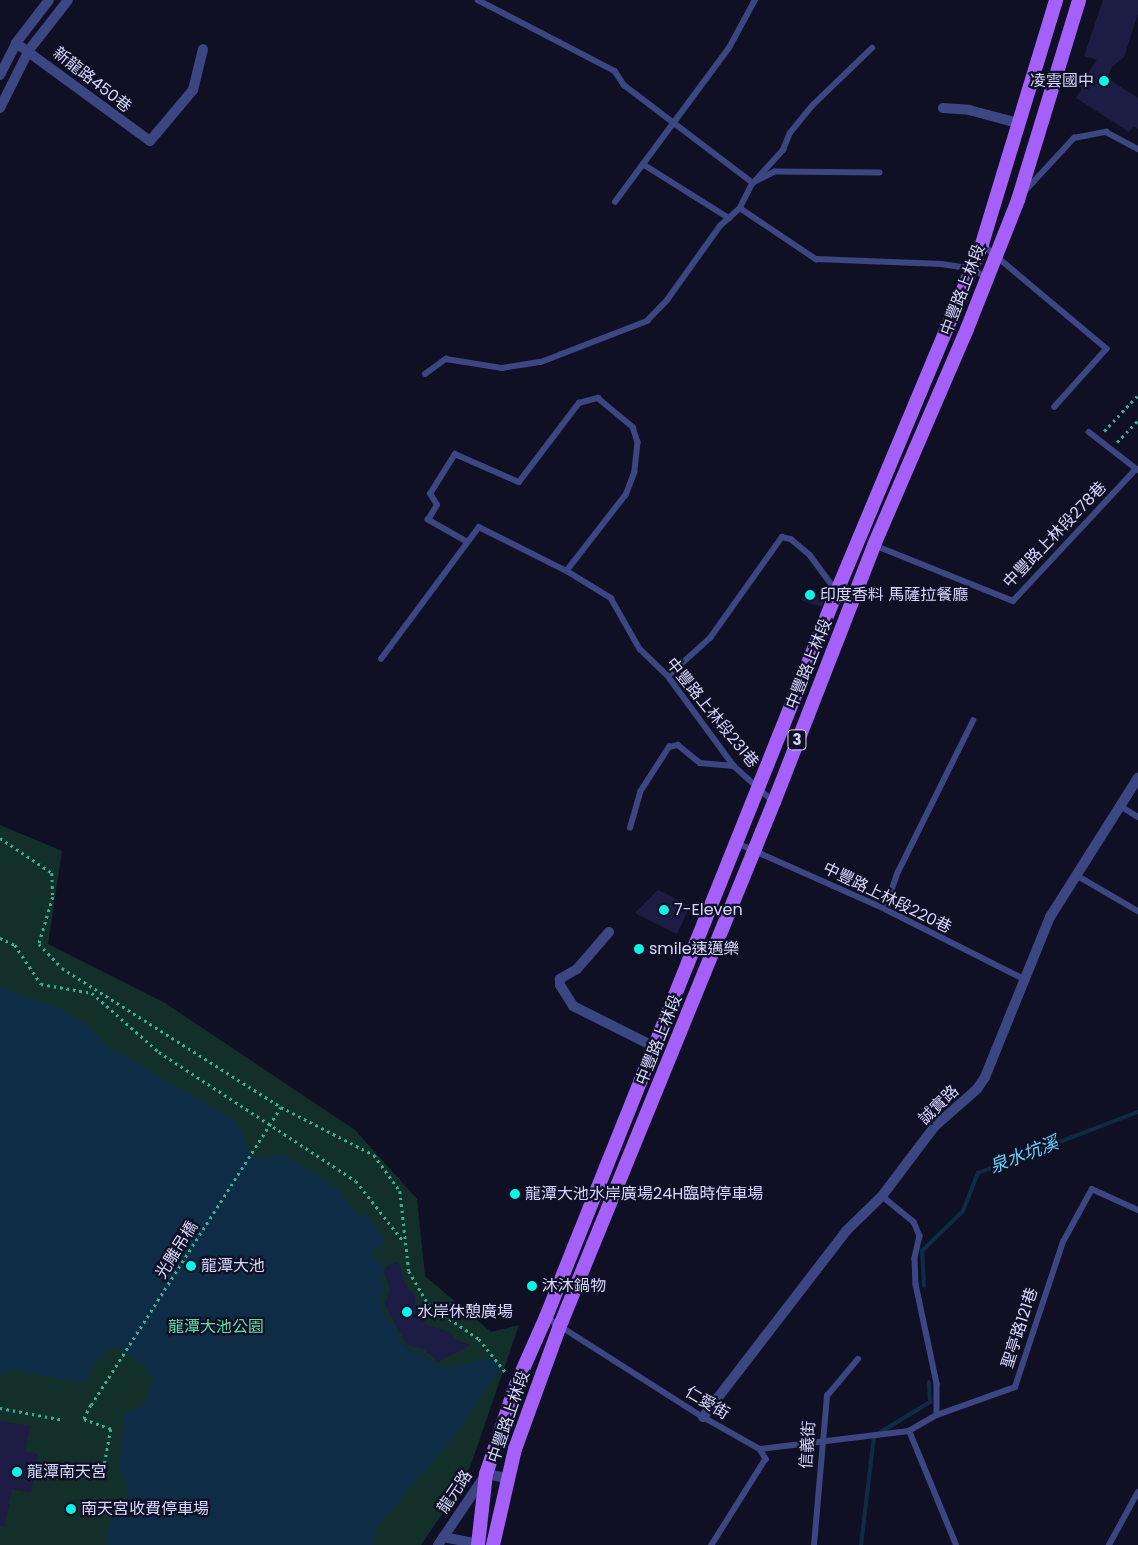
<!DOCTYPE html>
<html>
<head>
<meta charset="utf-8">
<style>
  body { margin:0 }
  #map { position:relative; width:1138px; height:1545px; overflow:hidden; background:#101025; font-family:Poppins,"Noto Sans TC",sans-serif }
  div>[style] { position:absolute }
  .green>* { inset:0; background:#132f29 }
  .water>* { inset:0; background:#0e2c46 }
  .stream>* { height:4px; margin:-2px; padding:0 2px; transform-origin:2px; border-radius:2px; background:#0e2c46 }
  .building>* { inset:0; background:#1d1c45 }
  .path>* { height:2.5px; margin-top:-1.25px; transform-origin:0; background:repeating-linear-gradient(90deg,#33b395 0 2.5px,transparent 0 6.5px) }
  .service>* { height:5.5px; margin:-2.75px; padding:0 2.75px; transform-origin:2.75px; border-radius:2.75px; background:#3c4682 }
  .minor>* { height:10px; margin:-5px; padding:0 5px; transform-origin:5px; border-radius:5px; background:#3c4682 }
  .tertiary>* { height:10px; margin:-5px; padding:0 5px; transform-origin:5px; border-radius:5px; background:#3c4682 }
  .primary>* { height:14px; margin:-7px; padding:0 7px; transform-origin:7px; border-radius:7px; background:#a560fa }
  .path-bridge>* { height:2.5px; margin-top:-1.25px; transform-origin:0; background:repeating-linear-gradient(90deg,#33b395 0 2.5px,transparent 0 6.5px) }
  .dots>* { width:14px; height:14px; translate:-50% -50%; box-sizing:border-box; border:2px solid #101025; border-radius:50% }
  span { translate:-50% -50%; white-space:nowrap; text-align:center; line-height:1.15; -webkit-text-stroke:4.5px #101025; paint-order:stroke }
  .shield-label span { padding:1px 4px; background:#101025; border:1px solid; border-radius:4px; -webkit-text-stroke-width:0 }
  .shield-label { font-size:15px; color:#d5d7fe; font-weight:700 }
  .street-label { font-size:16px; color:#d5d7fe }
  .poi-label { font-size:16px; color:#d5d7fe }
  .right { translate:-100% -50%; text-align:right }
  .left { translate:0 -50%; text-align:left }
  .park-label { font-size:16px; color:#63dca8 }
  .water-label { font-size:18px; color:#67cffa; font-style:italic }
</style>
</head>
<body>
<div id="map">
  <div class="green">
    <i style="clip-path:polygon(0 825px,62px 851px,48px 944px,165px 1003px,355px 1130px,417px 1199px,425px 1276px,491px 1332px,519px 1325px,466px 1479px,421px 1545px,0 1545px)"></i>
  </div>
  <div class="water">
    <i style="clip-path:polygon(0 987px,59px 1008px,83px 1023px,109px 1047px,234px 1120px,245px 1136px,248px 1151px,256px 1158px,284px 1155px,337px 1188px,356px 1215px,366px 1214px,384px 1239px,381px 1250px,378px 1246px,373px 1250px,375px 1261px,380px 1262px,385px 1270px,380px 1278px,384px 1287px,380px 1303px,385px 1318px,396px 1327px,400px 1342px,412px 1352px,424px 1354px,437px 1366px,453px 1366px,492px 1358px,501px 1367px,449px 1443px,375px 1529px,374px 1545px,106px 1545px,111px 1519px,125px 1504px,129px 1486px,119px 1467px,125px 1412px,144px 1405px,153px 1381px,144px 1365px,119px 1347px,109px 1348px,92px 1368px,86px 1383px,13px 1371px,0 1373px)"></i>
  </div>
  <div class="stream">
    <i style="left:924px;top:1286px;width:35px;rotate:-93deg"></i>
    <i style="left:922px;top:1251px;width:57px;rotate:-44.3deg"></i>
    <i style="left:963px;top:1211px;width:41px;rotate:-68.5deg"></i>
    <i style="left:978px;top:1173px;width:171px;rotate:-20.9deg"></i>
    <i style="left:861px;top:1545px;width:110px;rotate:-83.2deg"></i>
    <i style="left:874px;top:1436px;width:66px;rotate:-31.3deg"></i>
    <i style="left:930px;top:1402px;width:20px;rotate:-93deg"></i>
  </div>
  <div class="building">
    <i style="clip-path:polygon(1103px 0,1138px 0,1138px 14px,1124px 57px,1112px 67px,1107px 78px,1138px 98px,1138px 129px,1134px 126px,1129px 132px,1076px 98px,1082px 88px,1079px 86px,1097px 60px,1084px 56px)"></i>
    <i style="clip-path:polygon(807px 589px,824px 600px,821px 607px,801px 600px)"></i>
    <i style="clip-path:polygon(658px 890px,690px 906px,677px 934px,635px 913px)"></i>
    <i style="clip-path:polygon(396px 1262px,401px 1266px,401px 1273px,408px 1289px,415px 1295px,415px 1311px,426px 1306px,424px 1324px,450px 1332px,455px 1339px,471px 1345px,438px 1362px,424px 1349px,407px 1345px,385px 1305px,390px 1289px,384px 1273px,386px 1267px)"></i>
    <i style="clip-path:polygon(0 1421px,30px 1426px,25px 1451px,38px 1454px,31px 1493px,12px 1489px,5px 1527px,0 1526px)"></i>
  </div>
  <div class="path">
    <i style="left:1104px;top:431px;width:50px;rotate:-46.6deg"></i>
    <i style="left:1117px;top:442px;width:30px;rotate:-46deg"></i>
    <i style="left:0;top:838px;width:63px;rotate:33.9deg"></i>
    <i style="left:52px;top:873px;width:24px;rotate:88deg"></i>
    <i style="left:53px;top:897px;width:49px;rotate:106.6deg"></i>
    <i style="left:39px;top:944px;width:33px;rotate:46deg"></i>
    <i style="left:62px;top:968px;width:259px;rotate:32.4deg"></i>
    <i style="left:281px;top:1107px;width:105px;rotate:27.3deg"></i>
    <i style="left:374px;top:1155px;width:44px;rotate:54.2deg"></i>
    <i style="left:400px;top:1191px;width:81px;rotate:83.6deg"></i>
    <i style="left:409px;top:1271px;width:38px;rotate:60deg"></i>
    <i style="left:428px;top:1304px;width:62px;rotate:34.5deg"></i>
    <i style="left:479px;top:1339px;width:45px;rotate:51.3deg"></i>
    <i style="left:0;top:938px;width:17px;rotate:25deg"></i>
    <i style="left:15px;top:945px;width:47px;rotate:56.3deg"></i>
    <i style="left:41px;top:984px;width:52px;rotate:10deg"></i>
    <i style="left:92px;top:993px;width:89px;rotate:41.4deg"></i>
    <i style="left:159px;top:1052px;width:235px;rotate:33.2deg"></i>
    <i style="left:356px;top:1181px;width:78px;rotate:51.8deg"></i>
    <i style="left:91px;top:1405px;width:16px;rotate:117deg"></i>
    <i style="left:84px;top:1419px;width:29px;rotate:20deg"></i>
    <i style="left:111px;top:1429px;width:50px;rotate:100.4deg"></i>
    <i style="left:102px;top:1478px;width:5px;rotate:169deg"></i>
    <i style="left:0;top:1408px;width:65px;rotate:10.6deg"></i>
  </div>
  <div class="service">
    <i style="left:478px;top:0;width:154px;rotate:27.4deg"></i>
    <i style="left:615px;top:71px;width:17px;rotate:57deg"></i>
    <i style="left:624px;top:85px;width:162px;rotate:37.2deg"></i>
    <i style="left:753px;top:183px;width:45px;rotate:-47.7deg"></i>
    <i style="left:783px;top:150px;width:18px;rotate:-68deg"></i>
    <i style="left:790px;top:133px;width:36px;rotate:-51deg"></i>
    <i style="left:813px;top:105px;width:82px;rotate:-44deg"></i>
    <i style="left:643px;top:164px;width:102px;rotate:32.1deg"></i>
    <i style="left:880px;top:173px;width:105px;rotate:-179.5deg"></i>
    <i style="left:775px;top:172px;width:25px;rotate:153deg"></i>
    <i style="left:753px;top:183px;width:28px;rotate:117deg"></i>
    <i style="left:740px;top:208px;width:92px;rotate:33.9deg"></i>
    <i style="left:816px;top:259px;width:126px;rotate:2.3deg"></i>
    <i style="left:942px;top:264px;width:30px;rotate:9deg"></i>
    <i style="left:972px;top:269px;width:16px;rotate:30deg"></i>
    <i style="left:1024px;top:192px;width:74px;rotate:-47.2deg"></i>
    <i style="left:1074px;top:138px;width:33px;rotate:-11deg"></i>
    <i style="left:1106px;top:132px;width:36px;rotate:28deg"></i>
    <i style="left:615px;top:202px;width:192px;rotate:-53.5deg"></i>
    <i style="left:729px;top:48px;width:55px;rotate:-61.6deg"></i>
    <i style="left:982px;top:244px;width:163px;rotate:40deg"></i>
    <i style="left:1107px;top:349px;width:78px;rotate:131.9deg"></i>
    <i style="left:425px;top:374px;width:26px;rotate:-36deg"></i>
    <i style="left:446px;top:359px;width:57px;rotate:9.1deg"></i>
    <i style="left:502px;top:368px;width:39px;rotate:-9deg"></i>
    <i style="left:541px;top:362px;width:114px;rotate:-21.1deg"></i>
    <i style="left:647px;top:321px;width:29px;rotate:-46deg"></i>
    <i style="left:667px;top:300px;width:91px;rotate:-54.4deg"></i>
    <i style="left:720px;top:226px;width:27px;rotate:-42deg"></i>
    <i style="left:1089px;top:432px;width:62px;rotate:37.8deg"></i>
    <i style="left:467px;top:542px;width:45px;rotate:-150.6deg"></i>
    <i style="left:428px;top:520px;width:17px;rotate:-59deg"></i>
    <i style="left:437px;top:505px;width:13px;rotate:-122deg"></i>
    <i style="left:430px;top:494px;width:47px;rotate:-58deg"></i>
    <i style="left:455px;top:454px;width:70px;rotate:23.6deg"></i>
    <i style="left:519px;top:482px;width:99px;rotate:-52.8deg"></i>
    <i style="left:579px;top:403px;width:20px;rotate:-15deg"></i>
    <i style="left:598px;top:398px;width:45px;rotate:39.6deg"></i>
    <i style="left:633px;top:427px;width:16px;rotate:72deg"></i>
    <i style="left:638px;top:442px;width:30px;rotate:96deg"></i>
    <i style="left:635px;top:472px;width:25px;rotate:111deg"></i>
    <i style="left:626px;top:495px;width:96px;rotate:127.8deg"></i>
    <i style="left:874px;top:545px;width:150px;rotate:21.9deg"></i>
    <i style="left:1013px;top:601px;width:180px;rotate:-47deg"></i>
    <i style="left:381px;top:659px;width:164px;rotate:-53.4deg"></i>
    <i style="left:479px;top:527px;width:98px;rotate:26.6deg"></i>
    <i style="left:567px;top:571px;width:52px;rotate:31.5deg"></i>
    <i style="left:611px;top:598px;width:59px;rotate:60.4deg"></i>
    <i style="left:640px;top:649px;width:39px;rotate:44deg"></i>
    <i style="left:668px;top:676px;width:112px;rotate:53.7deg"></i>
    <i style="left:734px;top:766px;width:54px;rotate:42deg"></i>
    <i style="left:668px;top:676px;width:57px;rotate:-42.1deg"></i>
    <i style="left:710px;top:638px;width:124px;rotate:-54.5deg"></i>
    <i style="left:782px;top:537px;width:9px;rotate:13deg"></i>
    <i style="left:791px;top:539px;width:25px;rotate:40deg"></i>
    <i style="left:810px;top:555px;width:42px;rotate:53.7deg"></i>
    <i style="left:1119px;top:805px;width:22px;rotate:32deg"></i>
    <i style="left:630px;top:828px;width:37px;rotate:-74deg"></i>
    <i style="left:640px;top:792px;width:54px;rotate:-57.2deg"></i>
    <i style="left:669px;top:747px;width:9px;rotate:-13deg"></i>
    <i style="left:678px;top:745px;width:28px;rotate:39deg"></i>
    <i style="left:700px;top:763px;width:34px;rotate:5deg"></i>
    <i style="left:737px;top:843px;width:162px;rotate:24deg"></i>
    <i style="left:885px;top:909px;width:158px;rotate:26.7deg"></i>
    <i style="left:1076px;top:875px;width:72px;rotate:30.1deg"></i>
    <i style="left:885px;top:909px;width:39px;rotate:-71deg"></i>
    <i style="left:898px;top:872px;width:169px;rotate:-63.6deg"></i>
    <i style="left:882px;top:1196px;width:41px;rotate:39.1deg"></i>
    <i style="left:914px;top:1222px;width:15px;rotate:67deg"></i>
    <i style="left:920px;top:1236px;width:23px;rotate:103deg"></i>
    <i style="left:915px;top:1258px;width:26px;rotate:88deg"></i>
    <i style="left:916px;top:1284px;width:102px;rotate:78.1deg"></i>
    <i style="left:937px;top:1384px;width:31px;rotate:90deg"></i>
    <i style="left:546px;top:1317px;width:186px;rotate:32.5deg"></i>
    <i style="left:703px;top:1417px;width:65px;rotate:29.3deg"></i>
    <i style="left:760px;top:1449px;width:12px;rotate:59deg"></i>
    <i style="left:766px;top:1459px;width:102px;rotate:122.1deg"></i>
    <i style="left:760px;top:1449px;width:150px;rotate:-6.9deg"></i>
    <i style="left:814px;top:1545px;width:150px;rotate:-85deg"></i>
    <i style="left:827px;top:1396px;width:48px;rotate:-50deg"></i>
    <i style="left:956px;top:1545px;width:123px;rotate:-112.4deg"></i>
    <i style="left:909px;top:1431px;width:32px;rotate:-30deg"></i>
    <i style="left:937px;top:1415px;width:83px;rotate:-19.7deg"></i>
    <i style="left:1015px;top:1387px;width:153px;rotate:-71.7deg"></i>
    <i style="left:1063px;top:1242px;width:60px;rotate:-61.3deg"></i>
    <i style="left:1092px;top:1189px;width:51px;rotate:24.5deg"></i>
    <i style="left:1109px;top:1545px;width:60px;rotate:-61.3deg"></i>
  </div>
  <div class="minor">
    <i style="left:16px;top:43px;width:166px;rotate:36.2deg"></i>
    <i style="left:150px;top:141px;width:67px;rotate:-49.9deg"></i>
    <i style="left:193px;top:90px;width:42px;rotate:-76.3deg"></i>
    <i style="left:943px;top:108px;width:26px;rotate:4deg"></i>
    <i style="left:969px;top:110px;width:51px;rotate:14.9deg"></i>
    <i style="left:609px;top:932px;width:49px;rotate:130.9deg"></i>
    <i style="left:577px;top:969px;width:20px;rotate:150deg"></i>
    <i style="left:560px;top:979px;width:6px;rotate:90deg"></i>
    <i style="left:560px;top:985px;width:25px;rotate:58deg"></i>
    <i style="left:573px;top:1006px;width:92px;rotate:26.6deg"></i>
    <i style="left:703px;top:1417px;width:235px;rotate:-52.4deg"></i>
    <i style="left:846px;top:1231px;width:50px;rotate:-44.2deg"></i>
    <i style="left:882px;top:1196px;width:88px;rotate:-52.9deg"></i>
    <i style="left:935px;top:1126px;width:56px;rotate:-41.4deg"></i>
    <i style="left:977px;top:1089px;width:14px;rotate:-56deg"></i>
    <i style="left:985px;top:1077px;width:173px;rotate:-67.9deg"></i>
    <i style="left:1050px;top:917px;width:165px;rotate:-57.7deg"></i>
    <i style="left:443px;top:1537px;width:36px;rotate:11deg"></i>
    <i style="left:438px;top:1545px;width:86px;rotate:-55.9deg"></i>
    <i style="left:486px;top:1474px;width:21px;rotate:11deg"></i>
  </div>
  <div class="tertiary">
    <i style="left:0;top:75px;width:36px;rotate:-63deg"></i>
    <i style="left:16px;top:43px;width:54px;rotate:-52.5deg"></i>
    <i style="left:0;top:108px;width:65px;rotate:-63.4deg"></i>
    <i style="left:29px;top:50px;width:63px;rotate:-52deg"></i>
  </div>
  <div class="primary">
    <i style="left:478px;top:1545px;width:71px;rotate:-83.6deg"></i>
    <i style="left:486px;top:1474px;width:94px;rotate:-71.4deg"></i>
    <i style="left:516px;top:1385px;width:74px;rotate:-66.2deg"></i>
    <i style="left:546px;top:1317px;width:782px;rotate:-68.16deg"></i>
    <i style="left:837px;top:591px;width:376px;rotate:-67.3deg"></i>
    <i style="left:982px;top:244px;width:255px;rotate:-73.1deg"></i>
    <i style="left:493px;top:1545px;width:98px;rotate:-77.1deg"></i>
    <i style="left:515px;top:1449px;width:129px;rotate:-70deg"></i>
    <i style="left:559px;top:1328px;width:568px;rotate:-67.77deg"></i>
    <i style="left:774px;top:802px;width:276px;rotate:-68.7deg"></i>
    <i style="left:874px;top:545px;width:235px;rotate:-66.7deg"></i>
    <i style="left:967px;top:329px;width:139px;rotate:-68.4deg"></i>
    <i style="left:1018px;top:200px;width:209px;rotate:-73deg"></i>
  </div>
  <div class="path-bridge">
    <i style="left:91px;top:1405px;width:353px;rotate:-57.5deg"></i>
  </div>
  <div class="dots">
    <i style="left:1104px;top:81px;background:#08f6e5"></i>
    <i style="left:810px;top:595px;background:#08f6e5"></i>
    <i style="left:664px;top:910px;background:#08f6e5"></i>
    <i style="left:639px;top:949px;background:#08f6e5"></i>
    <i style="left:515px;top:1194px;background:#08f6e5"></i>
    <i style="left:191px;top:1266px;background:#08f6e5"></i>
    <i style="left:532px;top:1286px;background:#08f6e5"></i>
    <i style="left:407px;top:1312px;background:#08f6e5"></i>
    <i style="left:17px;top:1472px;background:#08f6e5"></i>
    <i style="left:71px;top:1509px;background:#08f6e5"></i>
  </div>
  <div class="shield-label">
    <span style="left:797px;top:740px">3</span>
  </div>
  <div class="street-label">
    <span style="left:92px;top:80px;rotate:38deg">新龍路450巷</span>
    <span style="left:963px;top:290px;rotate:-69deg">中豐路上林段</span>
    <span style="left:1055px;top:535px;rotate:-46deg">中豐路上林段278巷</span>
    <span style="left:809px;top:664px;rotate:-68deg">中豐路上林段</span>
    <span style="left:712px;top:713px;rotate:51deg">中豐路上林段231巷</span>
    <span style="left:887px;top:898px;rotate:26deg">中豐路上林段220巷</span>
    <span style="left:659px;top:1040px;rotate:-68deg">中豐路上林段</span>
    <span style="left:939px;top:1105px;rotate:-44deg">誠實路</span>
    <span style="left:177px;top:1250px;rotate:-58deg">光雕吊橋</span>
    <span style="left:1020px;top:1328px;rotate:-72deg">聖亭路121巷</span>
    <span style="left:707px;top:1403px;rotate:31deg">仁愛街</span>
    <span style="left:509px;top:1417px;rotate:-71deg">中豐路上林段</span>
    <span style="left:808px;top:1445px;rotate:-86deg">信義街</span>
    <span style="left:455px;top:1492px;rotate:-56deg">龍元路</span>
  </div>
  <div class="poi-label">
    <span class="right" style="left:1094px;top:81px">凌雲國中</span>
    <span class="left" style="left:820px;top:595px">印度香料 馬薩拉餐廳</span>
    <span class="left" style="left:674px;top:910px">7-Eleven</span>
    <span class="left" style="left:649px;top:949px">smile速邁樂</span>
    <span class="left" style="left:525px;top:1194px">龍潭大池水岸廣場24H臨時停車場</span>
    <span class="left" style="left:201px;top:1266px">龍潭大池</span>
    <span class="left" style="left:542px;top:1286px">沐沐鍋物</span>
    <span class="left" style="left:417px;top:1312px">水岸休憩廣場</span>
    <span class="left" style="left:27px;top:1472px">龍潭南天宮</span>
    <span class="left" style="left:81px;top:1509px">南天宮收費停車場</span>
  </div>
  <div class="park-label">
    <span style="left:216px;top:1327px">龍潭大池公園</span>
  </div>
  <div class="water-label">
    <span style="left:1024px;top:1155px;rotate:-21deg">泉水坑溪</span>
  </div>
</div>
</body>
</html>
